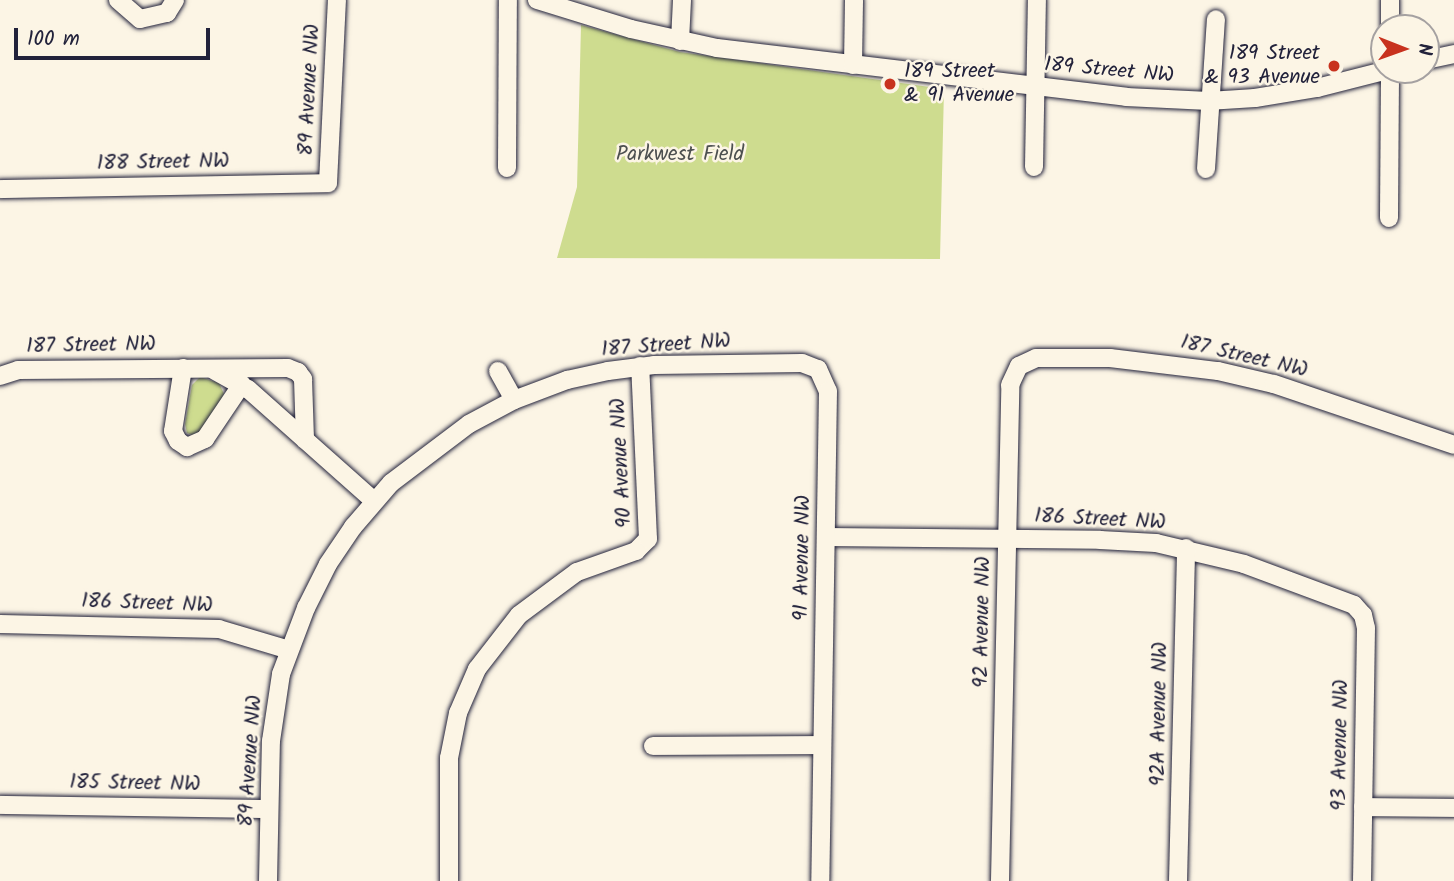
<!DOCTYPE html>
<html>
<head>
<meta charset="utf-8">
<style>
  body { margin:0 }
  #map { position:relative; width:1454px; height:881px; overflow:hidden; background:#fcf5e5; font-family:Kalam,sans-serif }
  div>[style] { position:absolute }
  .green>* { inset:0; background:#cedc8f }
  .roads { filter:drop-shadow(0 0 2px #22223b) drop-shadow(0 0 2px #22223b) }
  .minor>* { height:18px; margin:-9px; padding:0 9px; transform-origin:9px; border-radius:9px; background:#fcf5e5 }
  .dots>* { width:19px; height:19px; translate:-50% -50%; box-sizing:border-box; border:4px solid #fcf5e5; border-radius:50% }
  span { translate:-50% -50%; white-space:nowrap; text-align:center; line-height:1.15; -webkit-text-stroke:5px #fcf5e5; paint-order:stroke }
  .poi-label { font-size:21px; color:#22223b }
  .right { translate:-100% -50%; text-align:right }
  .left { translate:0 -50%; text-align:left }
  .street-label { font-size:21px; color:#22223b }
  .park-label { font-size:21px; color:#4d5050 }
  .north { position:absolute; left:1370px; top:14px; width:70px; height:70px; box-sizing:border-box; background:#fcf5e5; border:2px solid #a5a1a1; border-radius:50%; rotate:91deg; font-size:19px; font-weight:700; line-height:28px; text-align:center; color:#22223b }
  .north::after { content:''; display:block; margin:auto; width:24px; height:32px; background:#c8321e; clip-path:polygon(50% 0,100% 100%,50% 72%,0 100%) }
  .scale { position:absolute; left:14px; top:28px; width:196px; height:32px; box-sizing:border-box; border:4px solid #22223b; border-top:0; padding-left:9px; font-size:21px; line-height:24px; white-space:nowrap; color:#22223b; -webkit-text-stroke:5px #fcf5e5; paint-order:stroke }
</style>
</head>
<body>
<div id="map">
  <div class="green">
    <i style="clip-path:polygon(581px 25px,680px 52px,944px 89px,940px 259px,557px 258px,577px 187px)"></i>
    <i style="clip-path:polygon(200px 377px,219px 383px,224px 394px,204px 431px,195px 436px,187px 433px,185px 424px,192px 385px)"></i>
  </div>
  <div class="roads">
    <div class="minor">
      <i style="left:118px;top:0;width:29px;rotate:41deg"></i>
      <i style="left:140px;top:19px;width:28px;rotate:-13deg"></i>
      <i style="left:167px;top:13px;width:15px;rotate:-58deg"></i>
      <i style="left:537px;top:0;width:98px;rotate:17.1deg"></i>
      <i style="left:631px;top:29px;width:88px;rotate:12.5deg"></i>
      <i style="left:717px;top:48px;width:412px;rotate:6.8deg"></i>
      <i style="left:1126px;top:97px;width:83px;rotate:2.8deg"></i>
      <i style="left:1209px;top:101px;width:46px;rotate:-3.7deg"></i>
      <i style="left:1255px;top:98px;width:63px;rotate:-9.2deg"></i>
      <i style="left:1317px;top:88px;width:73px;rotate:-14.2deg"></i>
      <i style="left:1390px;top:28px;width:28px;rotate:-90deg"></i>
      <i style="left:680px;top:41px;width:41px;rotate:-87.2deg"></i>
      <i style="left:1426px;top:60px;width:29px;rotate:-12deg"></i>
      <i style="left:853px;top:65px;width:65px;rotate:-89.1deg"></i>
      <i style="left:1034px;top:167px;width:167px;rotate:-89deg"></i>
      <i style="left:507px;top:168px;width:168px;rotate:-89.7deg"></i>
      <i style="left:1206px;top:169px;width:150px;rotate:-86.2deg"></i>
      <i style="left:0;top:189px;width:328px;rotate:-1deg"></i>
      <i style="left:328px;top:183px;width:183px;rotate:-87.2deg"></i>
      <i style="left:1389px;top:218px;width:148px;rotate:-89.6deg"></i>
      <i style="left:183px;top:368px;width:64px;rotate:99deg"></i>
      <i style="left:173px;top:431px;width:11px;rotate:63deg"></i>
      <i style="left:178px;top:441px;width:11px;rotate:34deg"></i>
      <i style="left:187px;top:447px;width:20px;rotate:-24deg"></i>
      <i style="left:205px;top:439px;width:66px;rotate:-56.1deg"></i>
      <i style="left:215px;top:371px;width:38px;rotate:29deg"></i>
      <i style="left:248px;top:389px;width:169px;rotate:41.6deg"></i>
      <i style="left:498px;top:371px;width:33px;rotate:61deg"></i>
      <i style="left:0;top:376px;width:19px;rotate:-18deg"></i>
      <i style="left:18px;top:370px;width:270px;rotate:-0.4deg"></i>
      <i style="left:288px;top:368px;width:11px;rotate:22deg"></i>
      <i style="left:298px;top:372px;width:9px;rotate:54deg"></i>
      <i style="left:303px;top:379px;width:61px;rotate:88.1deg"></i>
      <i style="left:826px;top:537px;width:274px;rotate:0.6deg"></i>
      <i style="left:1100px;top:540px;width:56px;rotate:3.1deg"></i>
      <i style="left:1156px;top:543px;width:90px;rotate:13.4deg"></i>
      <i style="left:1244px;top:564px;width:117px;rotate:20.4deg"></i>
      <i style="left:1354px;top:605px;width:13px;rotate:48deg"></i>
      <i style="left:1363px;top:615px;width:13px;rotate:77deg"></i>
      <i style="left:1366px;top:628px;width:253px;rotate:90.9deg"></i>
      <i style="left:0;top:624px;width:219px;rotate:1.3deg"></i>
      <i style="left:219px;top:629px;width:73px;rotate:16.7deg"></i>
      <i style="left:653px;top:746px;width:169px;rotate:-0.3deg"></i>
      <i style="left:0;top:805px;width:269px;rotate:0.9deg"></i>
      <i style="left:1363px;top:807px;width:91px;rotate:0.6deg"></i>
      <i style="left:268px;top:881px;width:140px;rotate:-88.8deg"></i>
      <i style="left:271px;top:741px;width:68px;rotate:-81.5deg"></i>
      <i style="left:281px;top:674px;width:71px;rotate:-69.3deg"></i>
      <i style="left:306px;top:608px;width:49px;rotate:-63.4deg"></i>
      <i style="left:328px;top:564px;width:45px;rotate:-56deg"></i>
      <i style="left:353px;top:527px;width:58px;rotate:-49.2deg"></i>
      <i style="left:391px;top:483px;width:98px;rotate:-37.1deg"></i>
      <i style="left:469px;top:424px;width:51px;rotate:-28.1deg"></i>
      <i style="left:514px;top:400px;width:57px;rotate:-20.7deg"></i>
      <i style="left:567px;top:380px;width:42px;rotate:-12.4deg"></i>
      <i style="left:608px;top:371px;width:46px;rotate:-7.4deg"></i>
      <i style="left:654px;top:365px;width:148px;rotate:-0.8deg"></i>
      <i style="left:802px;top:363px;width:17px;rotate:21deg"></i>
      <i style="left:818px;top:369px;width:24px;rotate:66deg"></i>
      <i style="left:828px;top:391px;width:490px;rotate:90.9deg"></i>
      <i style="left:449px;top:881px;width:123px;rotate:-90deg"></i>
      <i style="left:449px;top:758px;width:46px;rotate:-78.7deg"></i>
      <i style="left:458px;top:713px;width:48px;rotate:-66.6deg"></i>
      <i style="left:477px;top:669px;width:68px;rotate:-52.1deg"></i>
      <i style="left:519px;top:615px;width:72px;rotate:-36.6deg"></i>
      <i style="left:577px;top:572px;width:63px;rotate:-19.6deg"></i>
      <i style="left:636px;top:551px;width:17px;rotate:-45deg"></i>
      <i style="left:648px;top:539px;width:173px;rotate:-92.6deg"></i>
      <i style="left:1000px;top:881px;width:496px;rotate:-88.8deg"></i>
      <i style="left:1010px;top:385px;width:21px;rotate:-65deg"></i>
      <i style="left:1019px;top:366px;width:19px;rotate:-25deg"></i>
      <i style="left:1036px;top:358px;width:74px"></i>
      <i style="left:1110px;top:358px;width:109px;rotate:6.9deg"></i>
      <i style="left:1218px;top:371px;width:57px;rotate:13.1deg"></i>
      <i style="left:1274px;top:384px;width:190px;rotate:18.7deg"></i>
      <i style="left:1178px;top:881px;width:333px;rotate:-88.6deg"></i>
    </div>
  </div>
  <div class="dots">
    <i style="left:1334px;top:66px;background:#c8321e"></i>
    <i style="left:890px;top:84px;background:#c8321e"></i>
  </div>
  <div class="poi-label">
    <span class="right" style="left:1320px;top:66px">189 Street<br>&amp; 93 Avenue</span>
    <span class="left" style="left:904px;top:84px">189 Street<br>&amp; 91 Avenue</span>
  </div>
  <div class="street-label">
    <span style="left:1109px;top:71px;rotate:5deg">189 Street NW</span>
    <span style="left:310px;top:90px;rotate:-87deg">89 Avenue NW</span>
    <span style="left:163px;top:163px;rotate:-1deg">188 Street NW</span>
    <span style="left:91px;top:346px;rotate:-1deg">187 Street NW</span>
    <span style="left:666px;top:346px;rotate:-4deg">187 Street NW</span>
    <span style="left:1244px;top:357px;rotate:13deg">187 Street NW</span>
    <span style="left:622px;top:463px;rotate:-93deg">90 Avenue NW</span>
    <span style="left:1100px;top:520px;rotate:3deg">186 Street NW</span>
    <span style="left:803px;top:558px;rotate:-89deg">91 Avenue NW</span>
    <span style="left:147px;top:604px;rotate:2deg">186 Street NW</span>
    <span style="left:983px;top:622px;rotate:-89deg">92 Avenue NW</span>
    <span style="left:1160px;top:714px;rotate:-89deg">92A Avenue NW</span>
    <span style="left:1341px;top:745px;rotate:-89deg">93 Avenue NW</span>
    <span style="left:251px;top:761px;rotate:-86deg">89 Avenue NW</span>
    <span style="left:135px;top:784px;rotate:1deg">185 Street NW</span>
  </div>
  <div class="park-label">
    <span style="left:680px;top:155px">Parkwest Field</span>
  </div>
  <div class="north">N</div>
  <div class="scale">100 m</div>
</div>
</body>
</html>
